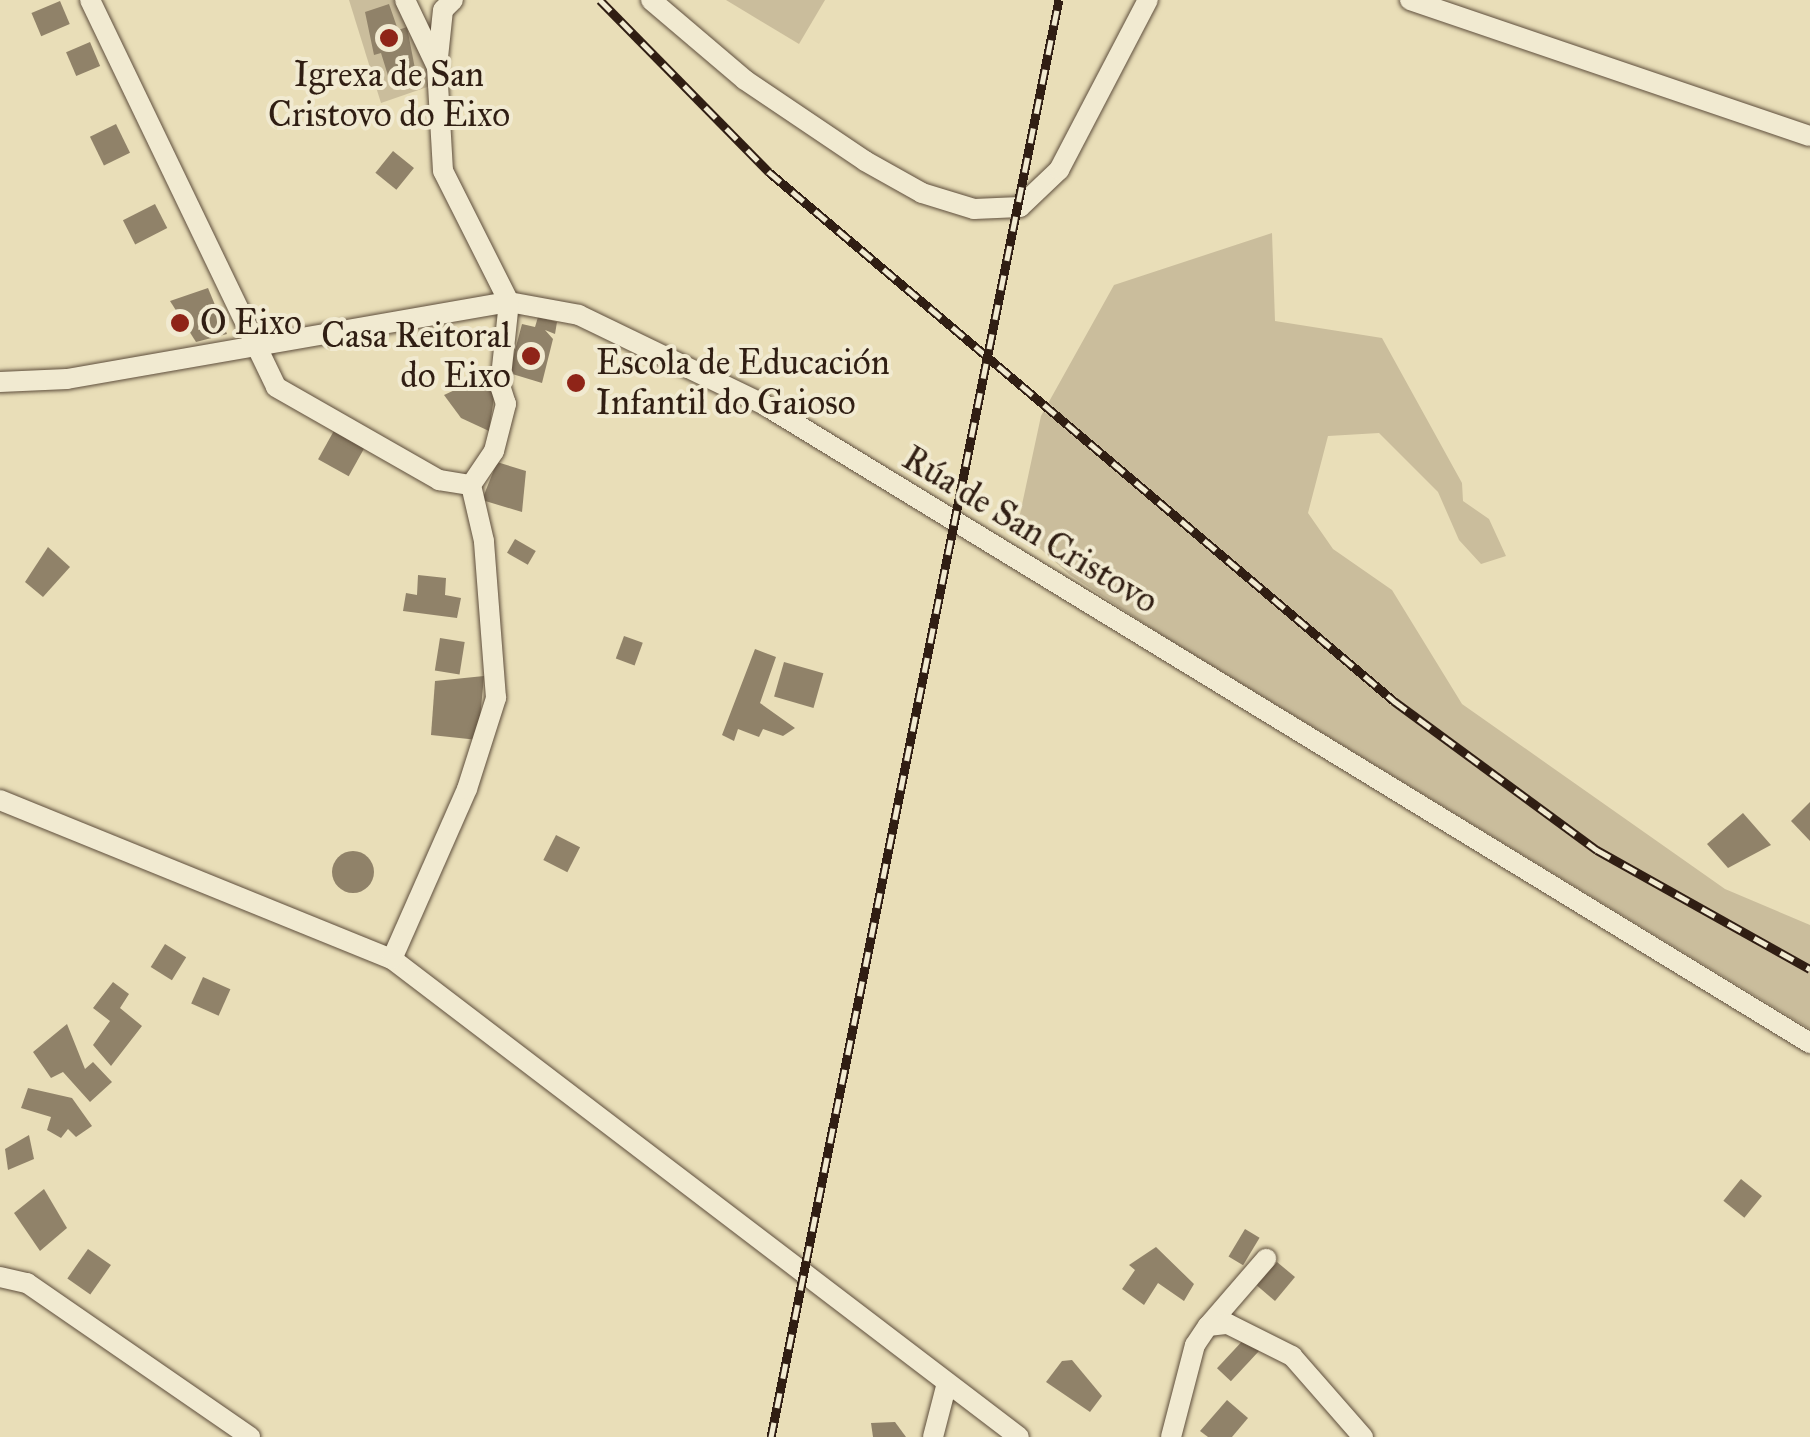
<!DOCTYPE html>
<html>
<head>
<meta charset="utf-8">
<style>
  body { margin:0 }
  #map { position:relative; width:1810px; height:1437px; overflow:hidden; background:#e9deb8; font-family:"IM FELL Great Primer",serif }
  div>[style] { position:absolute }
  .green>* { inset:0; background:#cabd9c }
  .building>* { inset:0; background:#908269; transform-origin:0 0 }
  .round { border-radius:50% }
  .roads { filter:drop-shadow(0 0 2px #5e4e3c) drop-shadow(0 0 2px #5e4e3c) }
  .minor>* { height:20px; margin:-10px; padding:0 10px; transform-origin:10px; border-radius:10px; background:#f1ead1 }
  .rail>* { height:9px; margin-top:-4.5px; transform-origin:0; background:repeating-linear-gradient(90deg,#f1ead1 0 15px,#301e13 0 30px); box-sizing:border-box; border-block:2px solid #301e13 }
  .dots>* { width:28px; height:28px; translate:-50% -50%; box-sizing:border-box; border:5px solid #f1ead1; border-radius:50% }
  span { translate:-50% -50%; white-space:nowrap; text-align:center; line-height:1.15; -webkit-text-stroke:8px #f1ead1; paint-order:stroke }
  .poi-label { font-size:35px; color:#301e13 }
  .left { translate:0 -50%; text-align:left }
  .right { translate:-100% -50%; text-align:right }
  .street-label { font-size:35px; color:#301e13 }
</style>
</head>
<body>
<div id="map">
  <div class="green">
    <i style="clip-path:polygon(349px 0,400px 0,433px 85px,381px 103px)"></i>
    <i style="clip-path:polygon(726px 0,825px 0,799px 44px)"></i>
    <i style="clip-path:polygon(1272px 233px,1275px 321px,1382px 338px,1462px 483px,1463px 501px,1489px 519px,1506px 556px,1481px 564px,1459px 540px,1438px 492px,1379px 433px,1328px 436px,1308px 513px,1333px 549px,1392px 590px,1462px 704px,1725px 889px,1810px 925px,1810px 1029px,1165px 637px,1070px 575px,1017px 528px,1041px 416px,1114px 285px)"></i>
  </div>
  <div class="building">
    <i style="left:60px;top:1px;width:25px;height:31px;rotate:67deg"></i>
    <i style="clip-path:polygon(389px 4px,398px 30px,407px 27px,416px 74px,390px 82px,381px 53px,374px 55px,365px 12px)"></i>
    <i style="left:90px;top:42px;width:26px;height:26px;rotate:67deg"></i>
    <i style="left:116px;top:124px;width:32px;height:29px;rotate:64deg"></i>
    <i style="left:393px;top:151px;width:27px;height:28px;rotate:39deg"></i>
    <i style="left:155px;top:204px;width:27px;height:36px;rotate:63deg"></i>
    <i style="clip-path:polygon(208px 288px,227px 334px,196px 342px,170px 301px)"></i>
    <i style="clip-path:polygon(538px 317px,557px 322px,555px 334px,545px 330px,553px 339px,542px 383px,509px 373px,522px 324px,535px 327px)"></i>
    <i style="clip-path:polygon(472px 382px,495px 391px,489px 431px,461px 418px,444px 395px)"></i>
    <i style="left:336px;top:427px;width:35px;height:37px;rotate:29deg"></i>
    <i style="clip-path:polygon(497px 462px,526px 471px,522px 512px,482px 500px)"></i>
    <i style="left:515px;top:539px;width:24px;height:16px;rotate:30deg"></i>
    <i style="clip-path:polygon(48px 547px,70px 567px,43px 597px,25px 582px)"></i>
    <i style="clip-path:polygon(418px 575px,446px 578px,445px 595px,461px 598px,457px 618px,403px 611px,406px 593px,417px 595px)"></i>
    <i style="left:624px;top:636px;width:20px;height:24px;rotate:20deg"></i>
    <i style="left:440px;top:638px;width:25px;height:33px;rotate:9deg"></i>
    <i style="clip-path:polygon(755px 649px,776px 657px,760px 703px,795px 728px,783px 736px,763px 729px,759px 737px,738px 729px,734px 741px,722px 735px)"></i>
    <i style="left:784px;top:662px;width:41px;height:36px;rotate:16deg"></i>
    <i style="clip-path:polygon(484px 676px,478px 740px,431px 735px,435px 681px)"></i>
    <i style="clip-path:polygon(1810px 802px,1810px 841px,1791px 821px)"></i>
    <i style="clip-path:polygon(1743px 813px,1771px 845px,1728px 868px,1707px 844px)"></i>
    <i style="left:556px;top:835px;width:27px;height:28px;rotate:27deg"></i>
    <i class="round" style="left:332px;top:851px;width:42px;height:42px"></i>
    <i style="left:165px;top:944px;width:25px;height:27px;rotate:32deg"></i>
    <i style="left:203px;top:977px;width:30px;height:29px;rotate:24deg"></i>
    <i style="clip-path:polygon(113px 982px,129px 994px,120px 1008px,142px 1026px,111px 1066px,93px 1045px,110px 1021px,93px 1008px)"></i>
    <i style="clip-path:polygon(67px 1024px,85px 1069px,93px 1062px,112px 1082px,90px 1102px,63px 1072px,51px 1078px,33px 1052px)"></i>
    <i style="clip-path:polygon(28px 1088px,72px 1098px,92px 1126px,76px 1137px,68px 1129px,61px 1138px,47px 1130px,51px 1117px,21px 1108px)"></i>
    <i style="clip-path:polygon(29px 1135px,34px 1159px,8px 1170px,5px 1149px)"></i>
    <i style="left:1741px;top:1179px;width:27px;height:28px;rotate:39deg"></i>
    <i style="clip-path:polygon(44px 1189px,67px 1228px,40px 1251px,14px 1213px)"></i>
    <i style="left:1245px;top:1229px;width:17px;height:32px;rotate:31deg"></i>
    <i style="clip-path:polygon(1156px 1247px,1194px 1284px,1184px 1301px,1158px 1283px,1144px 1305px,1122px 1289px,1135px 1270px,1129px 1265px)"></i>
    <i style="left:88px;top:1249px;width:28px;height:36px;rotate:35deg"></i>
    <i style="clip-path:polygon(1277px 1262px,1295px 1277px,1275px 1301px,1254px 1283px)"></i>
    <i style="left:1247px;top:1336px;width:19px;height:44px;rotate:43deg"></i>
    <i style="clip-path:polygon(1072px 1360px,1102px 1396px,1090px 1412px,1046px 1382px,1062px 1361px)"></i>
    <i style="clip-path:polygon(1227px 1400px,1248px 1418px,1232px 1437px,1208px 1437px,1200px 1431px)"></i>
    <i style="clip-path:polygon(895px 1422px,906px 1437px,873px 1437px,871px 1423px)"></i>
  </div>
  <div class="roads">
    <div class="minor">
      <i style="left:90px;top:0;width:429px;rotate:64.3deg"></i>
      <i style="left:276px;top:387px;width:188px;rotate:29.7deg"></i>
      <i style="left:439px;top:480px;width:32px;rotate:9deg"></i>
      <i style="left:405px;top:0;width:74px;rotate:64.5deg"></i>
      <i style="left:651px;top:0;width:123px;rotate:40.4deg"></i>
      <i style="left:745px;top:80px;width:145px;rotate:34deg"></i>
      <i style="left:865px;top:161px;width:65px;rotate:29.3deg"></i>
      <i style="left:922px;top:193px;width:54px;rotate:17.1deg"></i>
      <i style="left:974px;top:209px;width:46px;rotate:-2.5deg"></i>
      <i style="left:1020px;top:207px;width:54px;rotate:-43.5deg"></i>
      <i style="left:1059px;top:170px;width:192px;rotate:-62.4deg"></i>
      <i style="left:1410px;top:0;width:422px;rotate:18.8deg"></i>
      <i style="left:0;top:382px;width:67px;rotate:-2.6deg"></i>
      <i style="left:67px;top:379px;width:449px;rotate:-9.9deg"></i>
      <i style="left:509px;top:302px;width:71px;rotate:10.5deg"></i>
      <i style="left:579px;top:315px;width:204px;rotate:25.8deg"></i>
      <i style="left:763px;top:404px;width:1227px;rotate:31.4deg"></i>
      <i style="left:0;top:800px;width:423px;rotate:22.1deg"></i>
      <i style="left:392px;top:959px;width:788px;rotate:37.32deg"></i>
      <i style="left:392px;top:959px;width:186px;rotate:-66.2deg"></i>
      <i style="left:467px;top:789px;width:96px;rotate:-72.3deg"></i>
      <i style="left:496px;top:698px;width:157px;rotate:-94.4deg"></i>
      <i style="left:484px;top:541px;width:57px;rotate:-103.1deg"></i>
      <i style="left:471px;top:485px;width:41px;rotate:-55.9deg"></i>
      <i style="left:494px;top:451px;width:49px;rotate:-75.7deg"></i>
      <i style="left:506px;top:404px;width:19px;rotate:-108deg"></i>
      <i style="left:500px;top:386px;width:84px;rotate:-83.9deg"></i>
      <i style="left:509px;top:302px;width:147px;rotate:-116.7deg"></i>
      <i style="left:443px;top:171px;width:104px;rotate:-93.3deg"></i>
      <i style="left:437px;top:67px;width:57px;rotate:-84deg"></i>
      <i style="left:443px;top:10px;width:14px;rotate:-45deg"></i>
      <i style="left:0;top:1277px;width:28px;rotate:13deg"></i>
      <i style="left:27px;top:1283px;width:271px;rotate:34.6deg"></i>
      <i style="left:1208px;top:1326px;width:89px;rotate:-49.1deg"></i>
      <i style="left:933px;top:1437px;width:56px;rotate:-75.5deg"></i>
      <i style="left:1171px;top:1437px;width:95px;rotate:-75.4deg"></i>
      <i style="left:1195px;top:1345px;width:23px;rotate:-56deg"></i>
      <i style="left:1208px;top:1326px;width:20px;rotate:-6deg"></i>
      <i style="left:1228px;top:1324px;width:72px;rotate:26.6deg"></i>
      <i style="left:1292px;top:1356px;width:108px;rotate:48.8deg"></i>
    </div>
  </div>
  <div class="rail">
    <i style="left:600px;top:0;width:241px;rotate:45.5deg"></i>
    <i style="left:769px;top:172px;width:819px;rotate:40.24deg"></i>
    <i style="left:1394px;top:701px;width:252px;rotate:36.3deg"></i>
    <i style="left:1597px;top:850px;width:244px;rotate:29.2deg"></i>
    <i style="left:771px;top:1437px;width:1466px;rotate:-78.67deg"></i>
  </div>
  <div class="dots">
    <i style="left:389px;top:38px;background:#8f2418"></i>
    <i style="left:180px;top:323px;background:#8f2418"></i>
    <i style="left:531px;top:356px;background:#8f2418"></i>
    <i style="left:576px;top:383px;background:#8f2418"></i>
  </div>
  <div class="poi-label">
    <span style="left:389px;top:95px">Igrexa de San<br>Cristovo do Eixo</span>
    <span class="left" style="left:200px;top:323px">O Eixo</span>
    <span class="right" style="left:511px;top:356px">Casa Reitoral<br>do Eixo</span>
    <span class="left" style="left:596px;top:383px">Escola de Educación<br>Infantil do Gaioso</span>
  </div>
  <div class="street-label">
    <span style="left:1030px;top:530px;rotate:31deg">Rúa de San Cristovo</span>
  </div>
</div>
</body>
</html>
